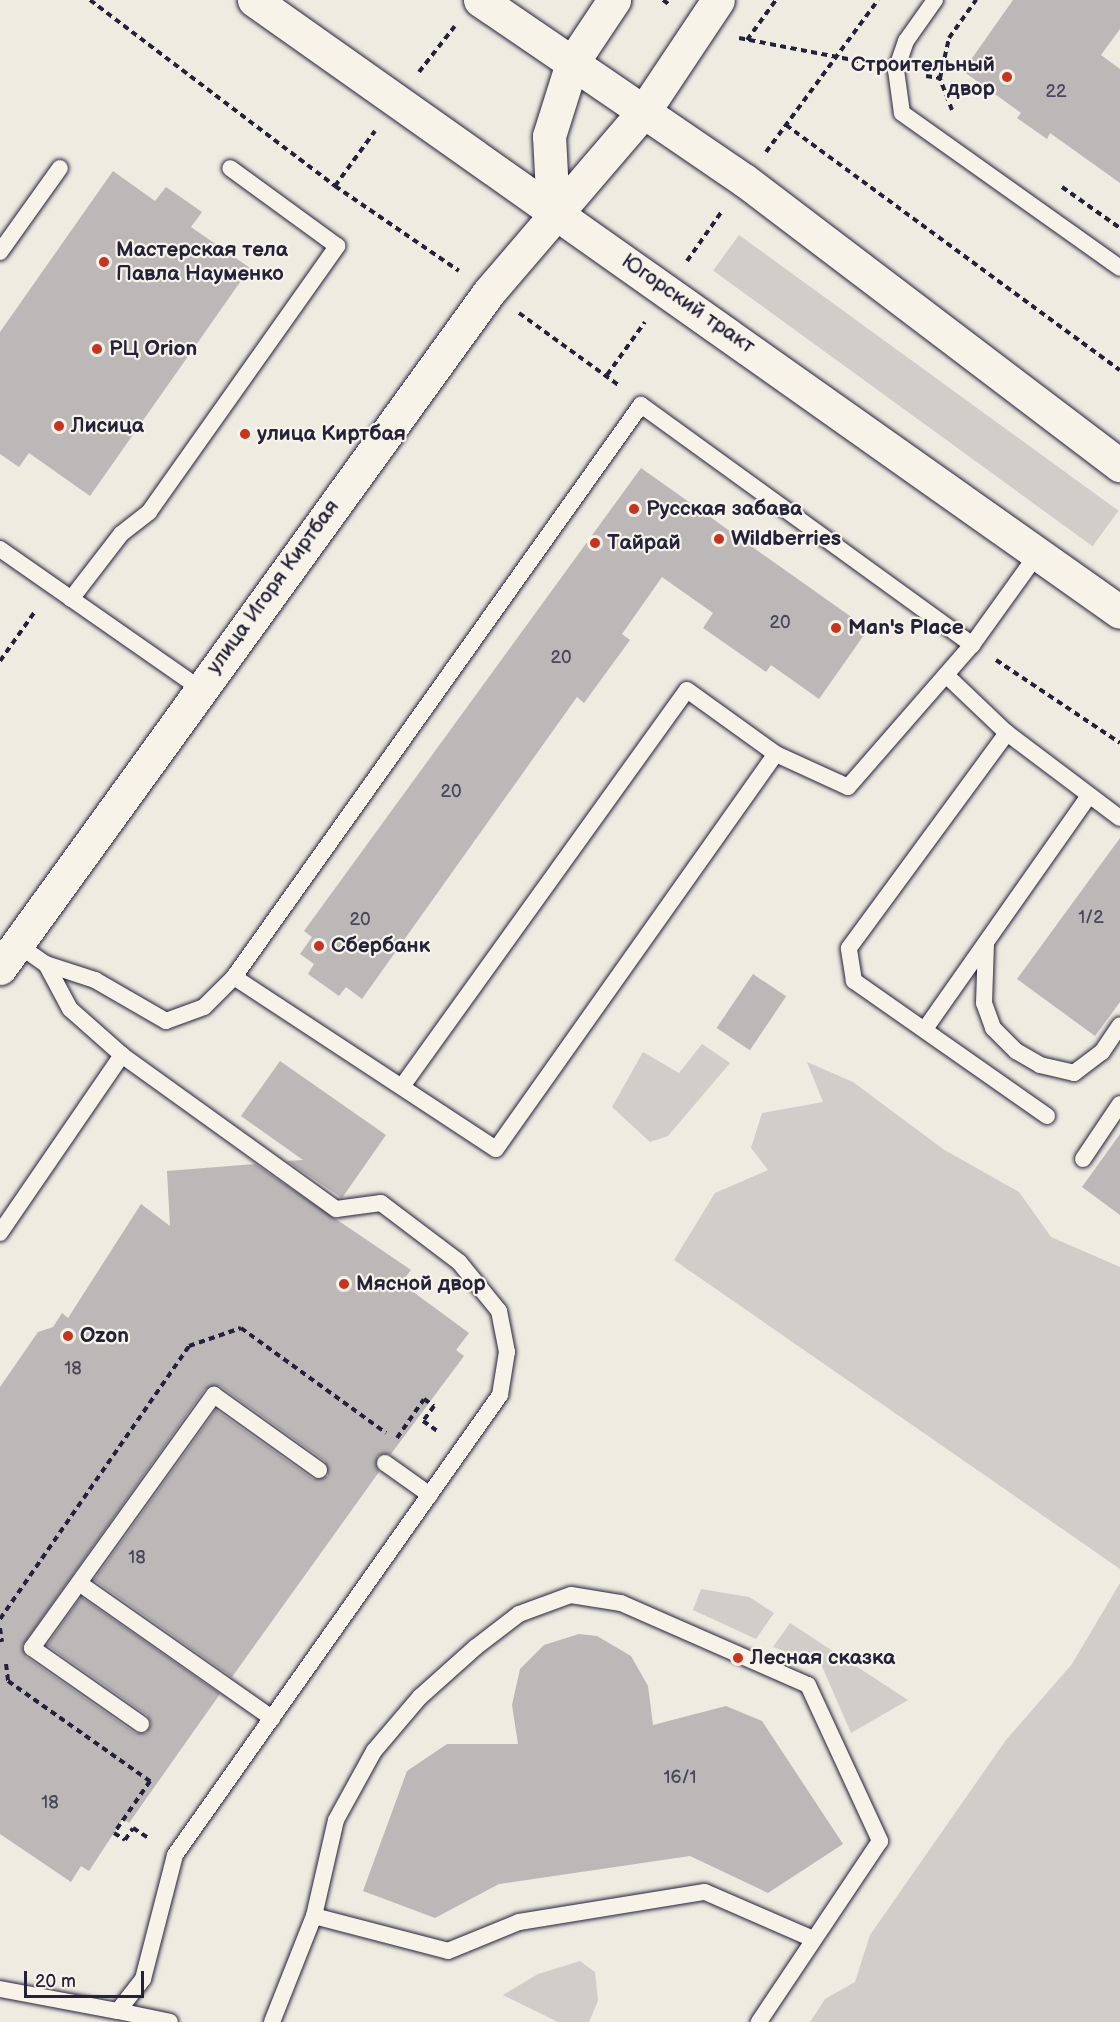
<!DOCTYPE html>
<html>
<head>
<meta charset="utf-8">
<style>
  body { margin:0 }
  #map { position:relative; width:1120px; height:2022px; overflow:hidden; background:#eeebe1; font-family:"Balsamiq Sans",sans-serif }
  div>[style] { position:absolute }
  .green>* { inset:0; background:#d1cdc9; transform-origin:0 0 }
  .building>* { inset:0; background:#bbb8b7; transform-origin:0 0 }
  .path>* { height:4px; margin-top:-2px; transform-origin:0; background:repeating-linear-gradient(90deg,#22223b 0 6px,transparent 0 10.5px) }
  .roads { filter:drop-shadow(0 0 2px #22223b) drop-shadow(0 0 2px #22223b) }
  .service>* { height:16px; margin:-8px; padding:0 8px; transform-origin:8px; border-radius:8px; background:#f7f3e8 }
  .minor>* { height:33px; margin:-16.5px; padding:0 16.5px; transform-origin:16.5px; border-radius:16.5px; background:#f7f3e8 }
  .secondary>* { height:33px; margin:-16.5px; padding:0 16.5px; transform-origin:16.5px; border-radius:16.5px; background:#f7f3e8 }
  .primary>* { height:33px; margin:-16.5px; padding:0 16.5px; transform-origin:16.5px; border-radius:16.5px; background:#f7f3e8 }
  .dots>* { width:16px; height:16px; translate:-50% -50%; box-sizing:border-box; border:3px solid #f7f3e8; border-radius:50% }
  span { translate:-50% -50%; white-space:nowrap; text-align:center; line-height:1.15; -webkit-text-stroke:4.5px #f7f3e8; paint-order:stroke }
  .number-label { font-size:18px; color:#48485a }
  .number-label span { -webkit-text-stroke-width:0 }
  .poi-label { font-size:21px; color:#22223b; font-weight:700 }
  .right { translate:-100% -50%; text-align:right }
  .left { translate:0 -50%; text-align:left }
  .street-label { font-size:21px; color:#22223b }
  .scale { position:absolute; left:24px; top:1971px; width:120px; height:27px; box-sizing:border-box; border:3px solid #22223b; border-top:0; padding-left:8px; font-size:18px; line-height:21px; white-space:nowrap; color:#22223b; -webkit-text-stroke:4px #f7f3e8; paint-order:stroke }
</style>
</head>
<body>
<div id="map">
  <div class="green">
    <i style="left:739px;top:235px;width:469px;height:44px;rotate:36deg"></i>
    <i style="clip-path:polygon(702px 1044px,730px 1063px,668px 1136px,650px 1142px,612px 1107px,643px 1052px,679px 1073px)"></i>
    <i style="clip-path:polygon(807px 1062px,853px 1082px,943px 1149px,1019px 1192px,1051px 1237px,1120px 1267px,1120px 1569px,674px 1260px,715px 1193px,768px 1170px,751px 1148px,762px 1113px,823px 1102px)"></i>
    <i style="clip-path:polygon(1120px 1583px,1120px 2022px,810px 2022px,825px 1999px,855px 1982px,870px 1935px,1006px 1740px,1072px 1664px)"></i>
    <i style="clip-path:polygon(701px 1589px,749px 1597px,774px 1613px,756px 1639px,693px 1610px)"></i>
    <i style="clip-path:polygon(790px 1623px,908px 1700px,851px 1733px,821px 1664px,773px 1647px)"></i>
    <i style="clip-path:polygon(580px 1961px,595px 1972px,598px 2001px,589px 2022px,558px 2022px,503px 1995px,538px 1974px)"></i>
  </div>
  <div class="building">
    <i style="clip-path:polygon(1013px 0,1120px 0,1120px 29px,1101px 55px,1120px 69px,1120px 183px,1050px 133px,1047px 139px,1017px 118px,1021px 113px,963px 71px)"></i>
    <i style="clip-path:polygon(113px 171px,155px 201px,166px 187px,202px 212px,191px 227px,250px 268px,90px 496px,29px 453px,19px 467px,0 454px,0 332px)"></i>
    <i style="clip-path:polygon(641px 468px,857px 621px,852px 626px,864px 635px,819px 699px,771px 665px,766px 672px,703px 628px,713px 613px,662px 577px,622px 634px,630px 640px,584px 703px,577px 697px,362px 999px,346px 987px,339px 996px,308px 974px,314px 964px,300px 954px,312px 937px,304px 931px)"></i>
    <i style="clip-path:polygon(1120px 838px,1120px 1002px,1095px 1036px,1017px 979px)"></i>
    <i style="left:753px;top:974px;width:40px;height:65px;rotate:34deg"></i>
    <i style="clip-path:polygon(280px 1061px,386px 1135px,342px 1198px,287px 1161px,303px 1160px,241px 1116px)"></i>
    <i style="clip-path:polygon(1120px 1134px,1120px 1215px,1082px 1187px)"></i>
    <i style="clip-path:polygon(255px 1164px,411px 1270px,401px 1283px,469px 1333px,456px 1350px,464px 1356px,391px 1454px,377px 1456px,379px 1472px,232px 1677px,94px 1580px,216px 1410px,313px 1479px,328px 1476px,325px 1461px,220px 1386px,205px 1389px,22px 1646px,26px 1657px,135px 1733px,146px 1733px,151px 1724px,147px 1715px,47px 1645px,81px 1597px,220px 1694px,129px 1823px,123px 1819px,89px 1871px,81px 1866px,71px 1882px,0 1834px,0 1387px,38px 1332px,53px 1327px,62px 1313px,68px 1318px,141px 1204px,170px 1226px,167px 1171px)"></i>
    <i style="clip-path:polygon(579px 1634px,597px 1636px,631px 1656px,648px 1686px,653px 1725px,726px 1706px,762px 1721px,843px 1844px,768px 1893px,690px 1856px,499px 1884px,435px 1918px,363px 1891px,407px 1771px,447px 1744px,518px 1744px,512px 1705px,520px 1669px,544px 1645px)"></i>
  </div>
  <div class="path">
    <i style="left:90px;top:0;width:308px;rotate:37.2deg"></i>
    <i style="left:335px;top:186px;width:150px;rotate:34.4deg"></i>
    <i style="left:663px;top:0;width:9px;rotate:36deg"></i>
    <i style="left:739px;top:38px;width:132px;rotate:10.9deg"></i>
    <i style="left:747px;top:40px;width:49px;rotate:-54.1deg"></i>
    <i style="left:419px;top:72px;width:58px;rotate:-52deg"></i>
    <i style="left:926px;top:76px;width:14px;rotate:8deg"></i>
    <i style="left:952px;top:110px;width:34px;rotate:-111deg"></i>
    <i style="left:940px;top:78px;width:41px;rotate:-77.3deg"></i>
    <i style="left:949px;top:38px;width:47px;rotate:-54.6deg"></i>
    <i style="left:786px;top:125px;width:414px;rotate:36.3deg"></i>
    <i style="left:766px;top:152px;width:189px;rotate:-53.6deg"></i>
    <i style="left:335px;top:186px;width:68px;rotate:-54deg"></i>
    <i style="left:1062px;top:187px;width:71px;rotate:35.3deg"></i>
    <i style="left:687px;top:261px;width:61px;rotate:-55deg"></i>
    <i style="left:519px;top:313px;width:125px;rotate:35.9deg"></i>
    <i style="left:607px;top:375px;width:65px;rotate:-54.4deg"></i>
    <i style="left:996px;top:660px;width:149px;rotate:33.8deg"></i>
    <i style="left:0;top:661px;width:62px;rotate:-54.8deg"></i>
    <i style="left:397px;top:1438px;width:47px;rotate:-55.3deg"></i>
    <i style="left:424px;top:1399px;width:12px;rotate:35deg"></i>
    <i style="left:434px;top:1406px;width:19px;rotate:126deg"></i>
    <i style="left:423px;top:1421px;width:19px;rotate:35deg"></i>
    <i style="left:0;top:1619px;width:332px;rotate:-55.3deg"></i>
    <i style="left:189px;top:1346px;width:55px;rotate:-19.1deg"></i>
    <i style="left:241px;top:1328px;width:179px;rotate:35.9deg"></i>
    <i style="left:0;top:1628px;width:14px;rotate:82deg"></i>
    <i style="left:6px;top:1664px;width:17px;rotate:83deg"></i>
    <i style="left:8px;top:1681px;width:174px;rotate:35.2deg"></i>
    <i style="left:150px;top:1781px;width:63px;rotate:124.7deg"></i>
    <i style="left:114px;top:1833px;width:13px;rotate:32deg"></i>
    <i style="left:125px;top:1840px;width:14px;rotate:-56deg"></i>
    <i style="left:133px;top:1828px;width:20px;rotate:33deg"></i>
  </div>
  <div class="roads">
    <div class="service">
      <i style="left:935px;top:0;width:50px;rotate:125.3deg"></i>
      <i style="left:906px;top:41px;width:31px;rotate:109deg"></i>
      <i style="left:896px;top:70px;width:43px;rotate:82.1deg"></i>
      <i style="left:902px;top:113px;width:267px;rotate:35.4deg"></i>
      <i style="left:0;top:252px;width:103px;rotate:-54.5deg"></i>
      <i style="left:0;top:549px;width:243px;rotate:34.9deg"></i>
      <i style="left:71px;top:599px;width:82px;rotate:-52.4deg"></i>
      <i style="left:121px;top:534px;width:36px;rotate:-38deg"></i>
      <i style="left:149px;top:512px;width:326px;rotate:-54.7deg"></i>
      <i style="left:337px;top:246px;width:132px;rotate:-143.9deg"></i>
      <i style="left:946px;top:675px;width:84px;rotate:43.6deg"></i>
      <i style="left:986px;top:943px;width:60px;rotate:91.9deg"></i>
      <i style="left:984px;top:1003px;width:27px;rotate:70deg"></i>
      <i style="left:993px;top:1028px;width:33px;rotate:45deg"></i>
      <i style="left:1016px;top:1051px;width:28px;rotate:30deg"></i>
      <i style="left:1040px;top:1065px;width:35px;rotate:13deg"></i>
      <i style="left:1074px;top:1073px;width:35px;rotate:-37deg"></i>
      <i style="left:1102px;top:1052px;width:32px;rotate:-56deg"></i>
      <i style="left:17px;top:944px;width:35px;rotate:35deg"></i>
      <i style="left:46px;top:964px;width:52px;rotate:18.1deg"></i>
      <i style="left:95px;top:980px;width:82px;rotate:30deg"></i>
      <i style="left:166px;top:1021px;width:40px;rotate:-20.2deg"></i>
      <i style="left:204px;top:1007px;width:42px;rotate:-45deg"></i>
      <i style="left:234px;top:977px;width:702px;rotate:-54.57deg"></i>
      <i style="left:641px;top:405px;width:409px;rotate:35.9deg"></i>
      <i style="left:234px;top:977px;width:313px;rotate:33.3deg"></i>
      <i style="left:496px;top:1149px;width:484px;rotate:-54.7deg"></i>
      <i style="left:925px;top:1029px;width:285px;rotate:-54.9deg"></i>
      <i style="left:403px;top:1085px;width:486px;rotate:-54.3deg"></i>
      <i style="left:687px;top:690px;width:110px;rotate:35.7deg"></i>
      <i style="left:776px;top:754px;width:79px;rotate:24.6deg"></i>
      <i style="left:848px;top:787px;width:189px;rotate:-48.9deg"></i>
      <i style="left:972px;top:645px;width:113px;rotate:-54.3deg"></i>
      <i style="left:1047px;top:1116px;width:236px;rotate:-145deg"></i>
      <i style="left:854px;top:981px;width:33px;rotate:-99deg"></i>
      <i style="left:849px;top:948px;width:267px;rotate:-53.7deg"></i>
      <i style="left:1007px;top:733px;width:141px;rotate:37deg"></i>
      <i style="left:1083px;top:1159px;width:66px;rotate:-56.1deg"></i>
      <i style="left:0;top:1233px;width:216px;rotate:-55.6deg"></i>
      <i style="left:385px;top:1463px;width:55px;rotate:35.4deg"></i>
      <i style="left:79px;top:1583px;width:236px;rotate:35deg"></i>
      <i style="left:141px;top:1724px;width:133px;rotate:-145.1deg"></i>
      <i style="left:32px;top:1648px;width:312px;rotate:-54.3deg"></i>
      <i style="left:214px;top:1395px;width:129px;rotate:35.5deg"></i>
      <i style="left:314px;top:1916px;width:138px;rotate:14.6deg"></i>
      <i style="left:448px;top:1951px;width:77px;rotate:-22.2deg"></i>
      <i style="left:519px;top:1922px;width:188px;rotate:-9.2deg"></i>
      <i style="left:705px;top:1892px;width:118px;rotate:23.5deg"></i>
      <i style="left:0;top:1989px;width:120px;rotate:10.6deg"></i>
      <i style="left:118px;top:2011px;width:41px;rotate:-52deg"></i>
      <i style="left:143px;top:1979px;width:128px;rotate:-75.5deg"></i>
      <i style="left:175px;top:1855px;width:563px;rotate:-54.76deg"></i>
      <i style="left:500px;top:1395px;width:44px;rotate:-80.8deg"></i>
      <i style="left:507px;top:1352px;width:42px;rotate:-101deg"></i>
      <i style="left:499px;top:1311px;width:63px;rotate:-129.2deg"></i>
      <i style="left:459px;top:1262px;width:98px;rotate:-142.9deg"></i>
      <i style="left:381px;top:1203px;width:45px;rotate:172.4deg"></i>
      <i style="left:336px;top:1209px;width:264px;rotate:-144.3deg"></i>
      <i style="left:122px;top:1055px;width:69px;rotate:-138.5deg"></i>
      <i style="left:70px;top:1009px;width:51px;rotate:-118.1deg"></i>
      <i style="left:118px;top:2011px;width:53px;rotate:11.9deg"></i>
      <i style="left:272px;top:2022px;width:114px;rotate:-68.4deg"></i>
      <i style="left:314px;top:1916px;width:98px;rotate:-77.1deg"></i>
      <i style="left:336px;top:1820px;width:79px;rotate:-61.2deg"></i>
      <i style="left:374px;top:1751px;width:71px;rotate:-49.6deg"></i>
      <i style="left:420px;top:1697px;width:75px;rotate:-41.8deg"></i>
      <i style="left:476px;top:1647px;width:54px;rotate:-37.5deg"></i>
      <i style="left:519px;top:1614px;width:55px;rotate:-20.1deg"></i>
      <i style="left:571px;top:1595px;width:51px;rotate:9.1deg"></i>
      <i style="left:621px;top:1603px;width:204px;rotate:23.7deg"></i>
      <i style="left:808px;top:1685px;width:172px;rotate:65.2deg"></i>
      <i style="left:880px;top:1841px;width:218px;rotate:123.8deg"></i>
    </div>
    <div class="minor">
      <i style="left:572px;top:63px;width:76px;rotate:-56.3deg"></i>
      <i style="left:644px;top:111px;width:133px;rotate:-56.3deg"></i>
    </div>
    <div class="secondary">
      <i style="left:553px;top:212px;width:76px;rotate:-93deg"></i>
      <i style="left:549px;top:136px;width:77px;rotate:-72.5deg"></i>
      <i style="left:0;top:968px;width:834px;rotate:-54.12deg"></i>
      <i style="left:489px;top:292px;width:238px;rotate:-49.4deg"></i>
    </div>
    <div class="primary">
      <i style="left:254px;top:0;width:1060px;rotate:35.25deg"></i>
      <i style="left:480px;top:0;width:320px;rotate:34.3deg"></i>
      <i style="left:744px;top:180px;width:472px;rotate:37.2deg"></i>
    </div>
  </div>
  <div class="dots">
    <i style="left:1007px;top:77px;background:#c8321e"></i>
    <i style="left:104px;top:262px;background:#c8321e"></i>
    <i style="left:97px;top:349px;background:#c8321e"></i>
    <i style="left:59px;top:426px;background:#c8321e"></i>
    <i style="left:245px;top:434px;background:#c8321e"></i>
    <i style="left:634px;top:509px;background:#c8321e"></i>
    <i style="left:719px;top:539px;background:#c8321e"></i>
    <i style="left:595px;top:543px;background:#c8321e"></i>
    <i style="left:836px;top:628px;background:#c8321e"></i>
    <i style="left:319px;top:946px;background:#c8321e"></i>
    <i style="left:344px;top:1284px;background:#c8321e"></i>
    <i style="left:68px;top:1336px;background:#c8321e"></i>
    <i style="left:738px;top:1658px;background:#c8321e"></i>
  </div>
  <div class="number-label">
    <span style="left:1056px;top:92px">22</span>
    <span style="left:780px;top:623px">20</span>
    <span style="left:561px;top:658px">20</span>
    <span style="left:451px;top:792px">20</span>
    <span style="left:1091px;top:918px">1/2</span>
    <span style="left:360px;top:920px">20</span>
    <span style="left:73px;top:1369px">18</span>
    <span style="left:137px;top:1558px">18</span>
    <span style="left:680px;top:1778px">16/1</span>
    <span style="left:50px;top:1803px">18</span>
  </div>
  <div class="poi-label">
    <span class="right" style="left:995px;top:77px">Строительный<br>двор</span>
    <span class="left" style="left:116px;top:262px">Мастерская тела<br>Павла Науменко</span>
    <span class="left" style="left:109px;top:349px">РЦ Orion</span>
    <span class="left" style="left:71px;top:426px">Лисица</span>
    <span class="left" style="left:257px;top:434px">улица Киртбая</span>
    <span class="left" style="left:646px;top:509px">Русская забава</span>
    <span class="left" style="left:731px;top:539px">Wildberries</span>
    <span class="left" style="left:607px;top:543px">Тайрай</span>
    <span class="left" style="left:848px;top:628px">Man's Place</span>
    <span class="left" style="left:331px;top:946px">Сбербанк</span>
    <span class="left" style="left:356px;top:1284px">Мясной двор</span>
    <span class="left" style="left:80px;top:1336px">Ozon</span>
    <span class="left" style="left:750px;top:1658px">Лесная сказка</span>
  </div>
  <div class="street-label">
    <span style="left:688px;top:304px;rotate:35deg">Югорский тракт</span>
    <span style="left:273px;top:587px;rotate:-54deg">улица Игоря Киртбая</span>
  </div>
  <div class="scale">20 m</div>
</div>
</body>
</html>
